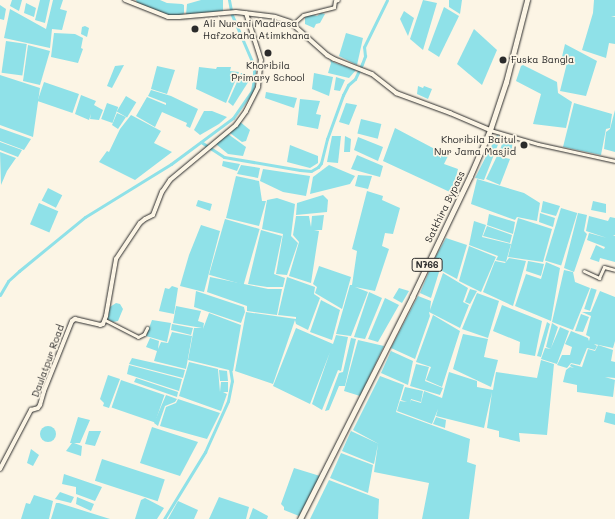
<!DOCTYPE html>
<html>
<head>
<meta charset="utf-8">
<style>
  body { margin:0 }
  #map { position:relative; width:615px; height:519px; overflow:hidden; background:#fcf5e5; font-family:Mali,sans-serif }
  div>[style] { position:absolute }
  .water>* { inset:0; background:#8fe1e8; transform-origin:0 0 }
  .round { border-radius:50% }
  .canal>* { height:3px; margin:-1.5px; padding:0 1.5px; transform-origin:1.5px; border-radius:1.5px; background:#8fe1e8 }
  .roads { filter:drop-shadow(0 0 1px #2b2b2b) drop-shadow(0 0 1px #2b2b2b) }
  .street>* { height:3px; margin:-1.5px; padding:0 1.5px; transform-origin:1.5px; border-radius:1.5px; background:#fcf5e5 }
  .secondary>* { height:4px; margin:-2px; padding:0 2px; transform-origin:2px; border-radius:2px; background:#fcf5e5 }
  .highway>* { height:5px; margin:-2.5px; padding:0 2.5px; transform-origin:2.5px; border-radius:2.5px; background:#fcf5e5 }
  .dots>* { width:11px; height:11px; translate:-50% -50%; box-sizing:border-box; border:2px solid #fcf5e5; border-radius:50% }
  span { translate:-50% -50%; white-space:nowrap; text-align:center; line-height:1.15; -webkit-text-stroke:3.5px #fcf5e5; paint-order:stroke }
  .shield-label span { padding:1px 3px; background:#fcf5e5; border:1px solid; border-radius:3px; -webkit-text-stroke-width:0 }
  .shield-label { font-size:9px; color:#2b2b2b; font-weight:700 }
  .poi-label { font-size:10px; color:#2b2b2b }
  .left { translate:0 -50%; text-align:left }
  .right { translate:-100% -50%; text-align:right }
  .street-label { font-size:10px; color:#2b2b2b }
</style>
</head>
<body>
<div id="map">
  <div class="water">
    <i style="clip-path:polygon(12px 0,22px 0,19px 11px,10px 6px)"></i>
    <i style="clip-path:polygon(40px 0,50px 0,45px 23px,35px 20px)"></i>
    <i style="clip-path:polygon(53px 0,63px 0,60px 9px,67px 11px,62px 30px,52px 29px,50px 48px,4px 38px,10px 9px,46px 29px)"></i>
    <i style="clip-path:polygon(136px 0,160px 0,167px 3px,182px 4px,184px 5px,184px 13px,183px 15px,168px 15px,137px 3px)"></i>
    <i style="clip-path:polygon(201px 0,223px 0,223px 11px,186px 15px,187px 4px)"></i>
    <i style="clip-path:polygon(423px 0,437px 3px,423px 50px,410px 39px)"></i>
    <i style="clip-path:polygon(449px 0,462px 0,460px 14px,449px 7px)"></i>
    <i style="clip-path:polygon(594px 0,615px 0,615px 16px,611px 16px,615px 17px,615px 44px,609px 43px,606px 58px,582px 50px,593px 13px)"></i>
    <i style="clip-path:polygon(26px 3px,36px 8px,34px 17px,24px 13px)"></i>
    <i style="clip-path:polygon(0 5px,6px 9px,4px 20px,0 19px)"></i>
    <i style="clip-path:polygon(444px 7px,459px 16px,439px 57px,428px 50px)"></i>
    <i style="clip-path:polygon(404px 11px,414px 18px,408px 36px,400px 19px)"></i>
    <i style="clip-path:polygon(321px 13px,325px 14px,320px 23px,316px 24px,314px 28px,305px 24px,305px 17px,310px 14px,317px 16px)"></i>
    <i style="clip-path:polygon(85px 26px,89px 28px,87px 37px,81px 34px,82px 27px)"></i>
    <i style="clip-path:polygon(474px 29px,497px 50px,482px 85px,457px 64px)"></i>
    <i style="clip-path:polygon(54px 33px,75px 34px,83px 38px,81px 48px,83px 49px,78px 63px,51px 57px)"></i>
    <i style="clip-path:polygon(346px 33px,363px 38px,357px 65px,339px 56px)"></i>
    <i style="left:6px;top:41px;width:21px;height:32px;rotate:8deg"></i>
    <i style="clip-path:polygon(565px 44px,597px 61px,586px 96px,560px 91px,567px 63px,561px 61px)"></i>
    <i style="clip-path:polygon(28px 45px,50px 51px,40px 85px,23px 81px)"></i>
    <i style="clip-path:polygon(330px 60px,335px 63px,356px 70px,349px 78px,328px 73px,331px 63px)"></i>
    <i style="clip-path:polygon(124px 65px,112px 88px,107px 86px,115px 66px)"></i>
    <i style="clip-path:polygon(523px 65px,557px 82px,558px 93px,572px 102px,566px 128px,533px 124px,541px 94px,516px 81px,521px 66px)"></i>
    <i style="clip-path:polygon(157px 66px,175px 70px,167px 94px,151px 89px)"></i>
    <i style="clip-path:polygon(199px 67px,216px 69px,217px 67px,231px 67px,230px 71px,239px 72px,226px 103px,196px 89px)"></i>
    <i style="clip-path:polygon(241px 73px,252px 76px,233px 106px,228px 102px)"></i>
    <i style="clip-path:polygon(314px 73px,333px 77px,329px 96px,312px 89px)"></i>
    <i style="clip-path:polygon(0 75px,40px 88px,33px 137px,0 125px)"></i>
    <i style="clip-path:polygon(336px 77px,345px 80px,340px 91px,334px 90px)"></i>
    <i style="left:44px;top:82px;width:37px;height:20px;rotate:19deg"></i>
    <i style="clip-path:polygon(418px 86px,423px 88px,424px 86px,432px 89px,428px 99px,417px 94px)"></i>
    <i style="clip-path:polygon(151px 90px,171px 96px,198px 109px,190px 128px,186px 126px,187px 123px,162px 112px,155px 127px,136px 116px,147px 97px,166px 105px,166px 103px,148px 96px)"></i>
    <i style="clip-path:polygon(266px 92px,297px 98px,294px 108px,265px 98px)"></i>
    <i style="clip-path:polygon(81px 95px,96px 101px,94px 105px,103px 110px,99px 120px,90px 119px,91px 114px,89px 120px,75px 114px)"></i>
    <i style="left:126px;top:96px;width:12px;height:18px;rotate:31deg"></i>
    <i style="clip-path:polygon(300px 99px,320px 101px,316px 114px,321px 115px,318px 129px,297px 125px)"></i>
    <i style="left:107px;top:103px;width:12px;height:17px;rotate:20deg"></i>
    <i style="clip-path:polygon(346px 103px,357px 105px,349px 125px,339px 122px)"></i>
    <i style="clip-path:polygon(574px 103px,612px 114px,610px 128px,606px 129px,601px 155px,563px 147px)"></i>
    <i style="clip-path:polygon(615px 110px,615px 152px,604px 149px,606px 132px,610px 129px)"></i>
    <i style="clip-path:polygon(204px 111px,212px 111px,227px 117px,219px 124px,200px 135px,194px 130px)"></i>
    <i style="clip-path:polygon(117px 113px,126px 117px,118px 129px,112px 125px)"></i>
    <i style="clip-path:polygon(131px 115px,161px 131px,154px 143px,172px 152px,135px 180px,99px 162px,107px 151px,109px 152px,120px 129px)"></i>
    <i style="left:361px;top:119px;width:21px;height:15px;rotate:14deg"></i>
    <i style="clip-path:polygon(239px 121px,250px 130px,246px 141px,242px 142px,230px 133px)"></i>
    <i style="clip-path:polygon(0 128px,31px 139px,24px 150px,0 141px)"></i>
    <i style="clip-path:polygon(395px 128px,448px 156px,444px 164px,458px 169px,452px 193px,383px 161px)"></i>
    <i style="clip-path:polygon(228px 134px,246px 147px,243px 156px,228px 154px,216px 144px)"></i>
    <i style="clip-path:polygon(497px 135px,501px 137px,484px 180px,475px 178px)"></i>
    <i style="clip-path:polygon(332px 136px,341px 136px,338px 163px,327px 162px)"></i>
    <i style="clip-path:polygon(345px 136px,351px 139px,350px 152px,344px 152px)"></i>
    <i style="clip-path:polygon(358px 137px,383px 147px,378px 161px,354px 150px)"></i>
    <i style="clip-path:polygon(504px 138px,513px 140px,511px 154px,500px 150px)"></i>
    <i style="clip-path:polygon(0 142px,22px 150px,18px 157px,0 150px)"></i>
    <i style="clip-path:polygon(290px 145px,318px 156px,318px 163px,310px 168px,287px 162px)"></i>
    <i style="clip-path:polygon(0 152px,16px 158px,7px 171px,1px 185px)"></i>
    <i style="clip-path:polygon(357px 155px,383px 166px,380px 177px,351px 169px)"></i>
    <i style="clip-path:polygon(497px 156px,510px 159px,500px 185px,486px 179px)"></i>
    <i style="clip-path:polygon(223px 161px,240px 164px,237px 171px,222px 166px)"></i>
    <i style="clip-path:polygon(241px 165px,260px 168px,258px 178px,237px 174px)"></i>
    <i style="clip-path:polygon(329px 165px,355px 176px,350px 184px,310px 194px,313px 177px)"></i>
    <i style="clip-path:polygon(263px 169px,310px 176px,306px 196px,283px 192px,260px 181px)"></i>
    <i style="clip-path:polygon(358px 175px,372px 176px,368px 189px,355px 186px)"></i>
    <i style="clip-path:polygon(236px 176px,259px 181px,262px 201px,266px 201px,259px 226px,226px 218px)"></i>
    <i style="clip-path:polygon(477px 179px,524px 193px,540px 203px,537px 221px,517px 217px,515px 220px,471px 204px)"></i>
    <i style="left:48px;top:188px;width:16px;height:14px;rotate:27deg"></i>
    <i style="clip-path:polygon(367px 191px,383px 196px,382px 200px,400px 208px,393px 234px,385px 233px,382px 246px,389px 249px,375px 291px,355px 287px,368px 292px,351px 336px,336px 334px,350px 285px,352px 285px,357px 251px,352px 249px)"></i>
    <i style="clip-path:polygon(323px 195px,328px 200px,327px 212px,296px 215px,297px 203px)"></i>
    <i style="clip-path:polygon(277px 198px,295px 204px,291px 236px,298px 243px,287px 275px,276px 274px,283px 234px,262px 229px,267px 200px)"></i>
    <i style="clip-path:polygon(198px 200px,212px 204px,210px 211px,196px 206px)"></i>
    <i style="clip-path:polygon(543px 201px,560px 206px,556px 216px,541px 212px)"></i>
    <i style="clip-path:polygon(593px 201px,606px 204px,606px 213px,591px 210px)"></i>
    <i style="left:39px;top:203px;width:21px;height:23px;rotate:23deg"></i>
    <i style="left:561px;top:208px;width:17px;height:55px;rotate:17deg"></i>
    <i style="clip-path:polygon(540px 213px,555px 218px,553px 227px,539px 222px)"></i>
    <i style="clip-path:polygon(578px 213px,587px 215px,584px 231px,587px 234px,574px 272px,564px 268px)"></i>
    <i style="clip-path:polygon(489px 214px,515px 222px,513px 234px,487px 225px)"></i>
    <i style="clip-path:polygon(324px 215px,322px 230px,314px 230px,319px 231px,311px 283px,289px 276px,299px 242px,293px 235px,296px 216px,309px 216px,311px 227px,312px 216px)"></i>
    <i style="clip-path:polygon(589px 216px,608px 221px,610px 217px,615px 218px,615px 235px,613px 235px,615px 236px,615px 262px,600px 258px,599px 262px,590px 259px,596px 245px,604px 249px,605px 247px,587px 240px,589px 233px,607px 238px,586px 231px)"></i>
    <i style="clip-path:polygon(518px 218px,552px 229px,543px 262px,508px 257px)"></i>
    <i style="left:225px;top:219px;width:36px;height:58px;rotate:16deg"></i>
    <i style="clip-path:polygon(474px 221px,486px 225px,482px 237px,511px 244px,506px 262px,496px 260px,498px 256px,469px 245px)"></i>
    <i style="clip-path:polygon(201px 225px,220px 231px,204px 292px,180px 286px,189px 255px)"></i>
    <i style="clip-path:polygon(487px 226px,512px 235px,510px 243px,483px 236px)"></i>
    <i style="clip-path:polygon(261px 230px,282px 236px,274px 274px,285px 278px,283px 287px,267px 287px,248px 284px)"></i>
    <i style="clip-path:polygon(446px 238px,467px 245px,457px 279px,431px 265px)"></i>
    <i style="clip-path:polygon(469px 246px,496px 257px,481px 292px,459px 281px)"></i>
    <i style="clip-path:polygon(509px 258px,526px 261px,513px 306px,483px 292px,495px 261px,505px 263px)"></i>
    <i style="clip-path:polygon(528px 261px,544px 264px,541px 276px,526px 271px)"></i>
    <i style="clip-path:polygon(546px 262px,560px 268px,551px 321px,515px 306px,526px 274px,541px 279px)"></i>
    <i style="clip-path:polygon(319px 266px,351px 277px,342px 309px,315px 293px,317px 287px,313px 284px)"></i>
    <i style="clip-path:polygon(431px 267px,439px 272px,431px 298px,420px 293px)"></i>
    <i style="clip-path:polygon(564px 270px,573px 272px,575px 282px,590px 288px,573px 330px,552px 322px)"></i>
    <i style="clip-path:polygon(443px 273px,468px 288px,463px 302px,469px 305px,460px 328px,429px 312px,430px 316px,415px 359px,391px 348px,418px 296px,431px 301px,430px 310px)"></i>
    <i style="clip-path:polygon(210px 277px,268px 289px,282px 289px,277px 315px,247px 311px,247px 306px,207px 292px)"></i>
    <i style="clip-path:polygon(287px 277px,315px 287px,314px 294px,320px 298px,308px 330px,296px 324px,295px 320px,273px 384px,235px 371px,246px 312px,296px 319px,296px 317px,278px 315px)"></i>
    <i style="clip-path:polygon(172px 286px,178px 288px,174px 314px,159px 311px,165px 288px,169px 289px)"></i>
    <i style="clip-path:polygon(399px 288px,409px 291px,402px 303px,393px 298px)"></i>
    <i style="left:591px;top:288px;width:6px;height:22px;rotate:18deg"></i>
    <i style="clip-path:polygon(470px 289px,477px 291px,470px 304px,465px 302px)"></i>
    <i style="clip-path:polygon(196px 291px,244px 307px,245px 312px,241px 323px,194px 307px)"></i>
    <i style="clip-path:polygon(600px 291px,615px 297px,615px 341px,613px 348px,594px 344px,597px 346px,595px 350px,587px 348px,580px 365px,571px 363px,567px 368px,557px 365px,562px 355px,570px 355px,572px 347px,565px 344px,571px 331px,588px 338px,589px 341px,590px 337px,586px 335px,591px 316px,582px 312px,591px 312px)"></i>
    <i style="clip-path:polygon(369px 292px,382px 298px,365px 339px,354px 337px)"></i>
    <i style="clip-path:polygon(477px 293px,499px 301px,488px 338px,462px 329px)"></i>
    <i style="clip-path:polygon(385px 298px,399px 305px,378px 342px,368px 339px)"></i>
    <i style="clip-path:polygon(321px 300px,340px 310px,332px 340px,310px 332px)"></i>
    <i style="clip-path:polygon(116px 303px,120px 304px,123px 309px,118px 321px,113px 322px,107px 319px,110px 307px)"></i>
    <i style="clip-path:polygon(502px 305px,542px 321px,535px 356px,519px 353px,520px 342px,493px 331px)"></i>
    <i style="clip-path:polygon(176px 306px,201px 311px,198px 321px,204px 323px,203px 329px,209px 313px,241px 325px,233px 371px,188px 360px,194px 328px,202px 328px,173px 323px)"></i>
    <i style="clip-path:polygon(581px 314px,589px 317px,583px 332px,575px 331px)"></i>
    <i style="clip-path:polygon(433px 315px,460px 331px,442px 387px,426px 380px,431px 367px,416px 362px)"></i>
    <i style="clip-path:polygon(152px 320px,171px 323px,167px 342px,146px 336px)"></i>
    <i style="clip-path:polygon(547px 322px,550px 324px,541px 357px,537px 356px)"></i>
    <i style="clip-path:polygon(552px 323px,558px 327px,551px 348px,560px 327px,569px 331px,557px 364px,541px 359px,545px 348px,551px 349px,546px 347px)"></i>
    <i style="clip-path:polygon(172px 324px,193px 328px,191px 335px,171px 330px)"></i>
    <i style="clip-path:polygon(296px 328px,333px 344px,336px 335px,348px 337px,341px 371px,338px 370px,322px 410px,312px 404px,330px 352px,310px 404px,273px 386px)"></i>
    <i style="clip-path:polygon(172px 332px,192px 336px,186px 369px,154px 361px,157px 351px,146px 347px,150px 338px,159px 341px,158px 349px,161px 342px,168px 343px)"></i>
    <i style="clip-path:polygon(463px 334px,488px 339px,484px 357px,498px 360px,491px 387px,453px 369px)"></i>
    <i style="clip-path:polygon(351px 338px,356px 339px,345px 386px,339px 386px,329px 410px,325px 411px,339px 373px,343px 372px)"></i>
    <i style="clip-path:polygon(358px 340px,384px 346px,360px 396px,344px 391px)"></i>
    <i style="clip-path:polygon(598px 345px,613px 350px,611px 361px,615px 362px,615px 378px,605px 377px,615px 380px,613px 397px,577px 392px,577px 385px,563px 382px,566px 370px,570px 367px,574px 368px,570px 366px,571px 364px,582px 367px,588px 349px,595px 351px)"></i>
    <i style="clip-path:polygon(391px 351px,413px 361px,408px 385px,381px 373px)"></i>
    <i style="clip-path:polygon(132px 358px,185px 370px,183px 378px,129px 364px)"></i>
    <i style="clip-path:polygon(541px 360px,554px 364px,547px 435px,519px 433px,520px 442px,499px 437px,499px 431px,487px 428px,492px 392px,484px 428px,436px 416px,438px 409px,432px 424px,397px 411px,400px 401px,407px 402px,401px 400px,405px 387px,423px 391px,421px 402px,411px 399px,410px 403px,411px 400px,421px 403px,424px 391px,442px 398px,449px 372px,477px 381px,477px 387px,493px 390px,496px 372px,537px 378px)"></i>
    <i style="clip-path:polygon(189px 362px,218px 369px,220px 392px,221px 382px,228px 382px,228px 392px,223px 392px,227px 394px,221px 411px,179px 396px)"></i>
    <i style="clip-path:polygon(416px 364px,429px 367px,425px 381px,443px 388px,440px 395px,410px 386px)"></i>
    <i style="clip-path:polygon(129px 365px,182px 379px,179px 391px,127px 374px)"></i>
    <i style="clip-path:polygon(219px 370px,227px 371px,228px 381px,220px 381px)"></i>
    <i style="clip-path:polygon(108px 375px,120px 379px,109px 408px,103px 406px,104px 403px,100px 399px)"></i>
    <i style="clip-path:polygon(380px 376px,404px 385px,396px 412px,470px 439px,467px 462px,476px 465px,469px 519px,422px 519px,429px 483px,374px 472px,378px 444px,374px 464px,342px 451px,351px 431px,379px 444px,353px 430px)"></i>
    <i style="clip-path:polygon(136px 378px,178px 392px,177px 397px,134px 382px)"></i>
    <i style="left:121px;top:380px;width:46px;height:29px;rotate:19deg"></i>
    <i style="clip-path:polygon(166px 395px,177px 399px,175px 402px,165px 406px,158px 426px,154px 423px)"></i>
    <i style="clip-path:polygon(178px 399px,220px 413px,207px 439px,160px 426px,166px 407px,176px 403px)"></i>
    <i style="clip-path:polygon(606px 412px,615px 414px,615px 425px,604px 422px)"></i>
    <i style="clip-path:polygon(78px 417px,90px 420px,80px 443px,74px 443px,82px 446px,81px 456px,66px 451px,72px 443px,70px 443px)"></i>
    <i style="clip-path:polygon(436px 417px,446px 420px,445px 428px,433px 424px)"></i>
    <i class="round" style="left:40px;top:426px;width:16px;height:16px"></i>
    <i style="clip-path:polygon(152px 427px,198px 442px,180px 476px,140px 463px)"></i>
    <i style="clip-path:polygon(89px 431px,101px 431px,95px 446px,85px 444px)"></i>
    <i style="clip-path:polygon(31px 449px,39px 455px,33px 466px,27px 463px)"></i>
    <i style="clip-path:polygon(341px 453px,373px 465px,368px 493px,330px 478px)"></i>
    <i style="left:102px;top:459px;width:66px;height:23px;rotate:18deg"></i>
    <i style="clip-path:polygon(294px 468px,320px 476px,299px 516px,284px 510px,284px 507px,281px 504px)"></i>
    <i style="clip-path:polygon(64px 474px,102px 487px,95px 501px,76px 494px,76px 487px,62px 484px)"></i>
    <i style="clip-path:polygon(329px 480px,379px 499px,378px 519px,310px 519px)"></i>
    <i style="clip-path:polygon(60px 492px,74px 497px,71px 503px,55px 499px)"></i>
    <i style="clip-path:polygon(34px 495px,53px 501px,49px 519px,21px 519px,26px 503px,30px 504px)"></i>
    <i style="clip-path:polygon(77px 497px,94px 504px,91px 511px,76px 504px)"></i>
    <i style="clip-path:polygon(219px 497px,249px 507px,246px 519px,209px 519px)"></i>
    <i style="clip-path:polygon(145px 498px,164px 508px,157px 519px,135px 519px,141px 500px)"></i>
    <i style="clip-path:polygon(178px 501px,198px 510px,194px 519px,168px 519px)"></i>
    <i style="clip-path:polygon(56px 503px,59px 503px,110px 519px,51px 519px)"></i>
    <i style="clip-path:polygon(253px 508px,268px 516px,267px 519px,249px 519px)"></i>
  </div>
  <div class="canal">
    <i style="left:229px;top:0;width:10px;rotate:79deg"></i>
    <i style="left:201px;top:142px;width:27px;rotate:33deg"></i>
    <i style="left:224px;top:157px;width:77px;rotate:9.7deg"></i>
    <i style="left:300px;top:170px;width:11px;rotate:5deg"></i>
    <i style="left:311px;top:171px;width:8px;rotate:-30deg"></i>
    <i style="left:318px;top:167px;width:5px;rotate:-53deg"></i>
    <i style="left:321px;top:163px;width:25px;rotate:-76deg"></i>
    <i style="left:327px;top:139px;width:47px;rotate:-70deg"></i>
    <i style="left:343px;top:95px;width:11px;rotate:-63deg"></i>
    <i style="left:348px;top:85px;width:9px;rotate:-41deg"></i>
    <i style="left:355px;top:79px;width:17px;rotate:-65deg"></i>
    <i style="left:362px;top:64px;width:9px;rotate:-69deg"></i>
    <i style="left:365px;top:56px;width:9px;rotate:-96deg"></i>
    <i style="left:364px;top:47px;width:52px;rotate:-63.9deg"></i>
    <i style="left:0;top:295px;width:16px;rotate:-60deg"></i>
    <i style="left:8px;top:281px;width:15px;rotate:-42deg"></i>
    <i style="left:19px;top:271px;width:85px;rotate:-39.3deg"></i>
    <i style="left:85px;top:217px;width:101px;rotate:-31.6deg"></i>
    <i style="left:171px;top:164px;width:77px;rotate:-36.6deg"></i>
    <i style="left:233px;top:118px;width:33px;rotate:-55deg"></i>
    <i style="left:252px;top:91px;width:13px;rotate:-81deg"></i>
    <i style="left:254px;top:78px;width:12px;rotate:-90deg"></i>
    <i style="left:254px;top:66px;width:56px;rotate:-113.3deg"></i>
    <i style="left:164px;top:519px;width:79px;rotate:-58.5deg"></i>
    <i style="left:205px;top:452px;width:56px;rotate:-65.7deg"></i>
    <i style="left:228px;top:401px;width:20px;rotate:-79deg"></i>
    <i style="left:232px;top:381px;width:13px;rotate:-99deg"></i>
  </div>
  <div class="roads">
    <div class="street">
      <i style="left:293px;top:24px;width:13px;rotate:-42deg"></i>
      <i style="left:303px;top:15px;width:32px;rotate:-14deg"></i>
      <i style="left:334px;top:7px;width:6px;rotate:-81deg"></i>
      <i style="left:335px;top:1px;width:3px;rotate:-18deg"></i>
      <i style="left:490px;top:130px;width:50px;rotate:16.3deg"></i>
      <i style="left:538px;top:144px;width:79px;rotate:12.4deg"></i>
      <i style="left:584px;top:271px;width:17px;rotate:25deg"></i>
      <i style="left:599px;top:278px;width:12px;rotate:-66deg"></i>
      <i style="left:604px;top:267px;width:11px;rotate:15deg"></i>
      <i style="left:105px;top:320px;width:37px;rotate:27deg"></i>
      <i style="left:138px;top:337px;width:7px;rotate:-27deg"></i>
      <i style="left:144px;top:334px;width:7px;rotate:-63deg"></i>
    </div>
    <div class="secondary">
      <i style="left:125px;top:0;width:46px;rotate:21.6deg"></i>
      <i style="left:168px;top:17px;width:11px"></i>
      <i style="left:179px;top:17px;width:57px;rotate:-5deg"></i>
      <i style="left:236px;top:12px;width:39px;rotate:7deg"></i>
      <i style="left:275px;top:17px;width:16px;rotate:18deg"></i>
      <i style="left:290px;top:22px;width:50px;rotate:41.7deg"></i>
      <i style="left:327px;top:55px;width:8px;rotate:30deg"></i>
      <i style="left:334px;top:59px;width:41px;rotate:21.5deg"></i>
      <i style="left:372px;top:74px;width:31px;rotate:38deg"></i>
      <i style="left:396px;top:93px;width:58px;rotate:20.3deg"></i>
      <i style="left:450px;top:113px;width:43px;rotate:23deg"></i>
      <i style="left:0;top:469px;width:67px;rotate:-62.3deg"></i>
      <i style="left:31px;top:410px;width:7px;rotate:-16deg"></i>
      <i style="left:38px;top:408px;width:4px;rotate:-56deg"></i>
      <i style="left:40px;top:405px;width:15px;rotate:-74deg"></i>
      <i style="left:44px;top:391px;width:75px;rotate:-68.2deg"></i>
      <i style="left:72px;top:321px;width:4px;rotate:-34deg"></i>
      <i style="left:75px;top:319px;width:26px;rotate:13deg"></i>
      <i style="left:100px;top:325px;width:3px;rotate:-18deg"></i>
      <i style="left:103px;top:324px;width:9px;rotate:-69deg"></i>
      <i style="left:106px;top:316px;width:58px;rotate:-80deg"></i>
      <i style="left:116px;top:259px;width:43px;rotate:-56.3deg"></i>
      <i style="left:140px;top:223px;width:6px;rotate:-39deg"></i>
      <i style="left:145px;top:219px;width:9px;rotate:-27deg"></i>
      <i style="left:153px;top:215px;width:25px;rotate:-69deg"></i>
      <i style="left:162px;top:192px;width:14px;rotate:-56deg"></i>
      <i style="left:170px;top:180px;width:86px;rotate:-39.8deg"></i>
      <i style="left:236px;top:125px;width:17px;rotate:-54deg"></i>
      <i style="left:246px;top:111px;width:27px;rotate:-63deg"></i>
      <i style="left:258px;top:87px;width:27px;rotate:-84deg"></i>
      <i style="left:261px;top:60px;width:49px;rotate:-107.7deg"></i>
    </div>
    <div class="highway">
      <i style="left:300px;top:519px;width:249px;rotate:-63.2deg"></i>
      <i style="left:412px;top:297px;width:134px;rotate:-64.4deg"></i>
      <i style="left:470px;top:176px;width:50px;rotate:-66.5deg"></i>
      <i style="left:490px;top:130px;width:51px;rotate:-71.6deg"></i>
      <i style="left:506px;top:82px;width:85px;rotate:-75.6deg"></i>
    </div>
  </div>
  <div class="dots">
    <i style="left:195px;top:29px;background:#2b2b2b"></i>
    <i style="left:268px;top:53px;background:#2b2b2b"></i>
    <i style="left:503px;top:60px;background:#2b2b2b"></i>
    <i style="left:524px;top:145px;background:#2b2b2b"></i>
  </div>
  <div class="shield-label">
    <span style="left:427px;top:265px">N766</span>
  </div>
  <div class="poi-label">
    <span class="left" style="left:203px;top:29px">Ali Nurani Madrasa<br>Hafzokaha Atimkhana</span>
    <span class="left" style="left:511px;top:60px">Fuska Bangla</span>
    <span style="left:268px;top:71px">Khoribila<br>Primary School</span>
    <span class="right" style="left:516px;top:145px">Khoribila Baitul<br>Nur Jama Masjid</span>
  </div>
  <div class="street-label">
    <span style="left:445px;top:207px;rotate:-64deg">Satkhira Bypass</span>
    <span style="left:48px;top:361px;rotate:-70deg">Daulatpur Road</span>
  </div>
</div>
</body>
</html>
